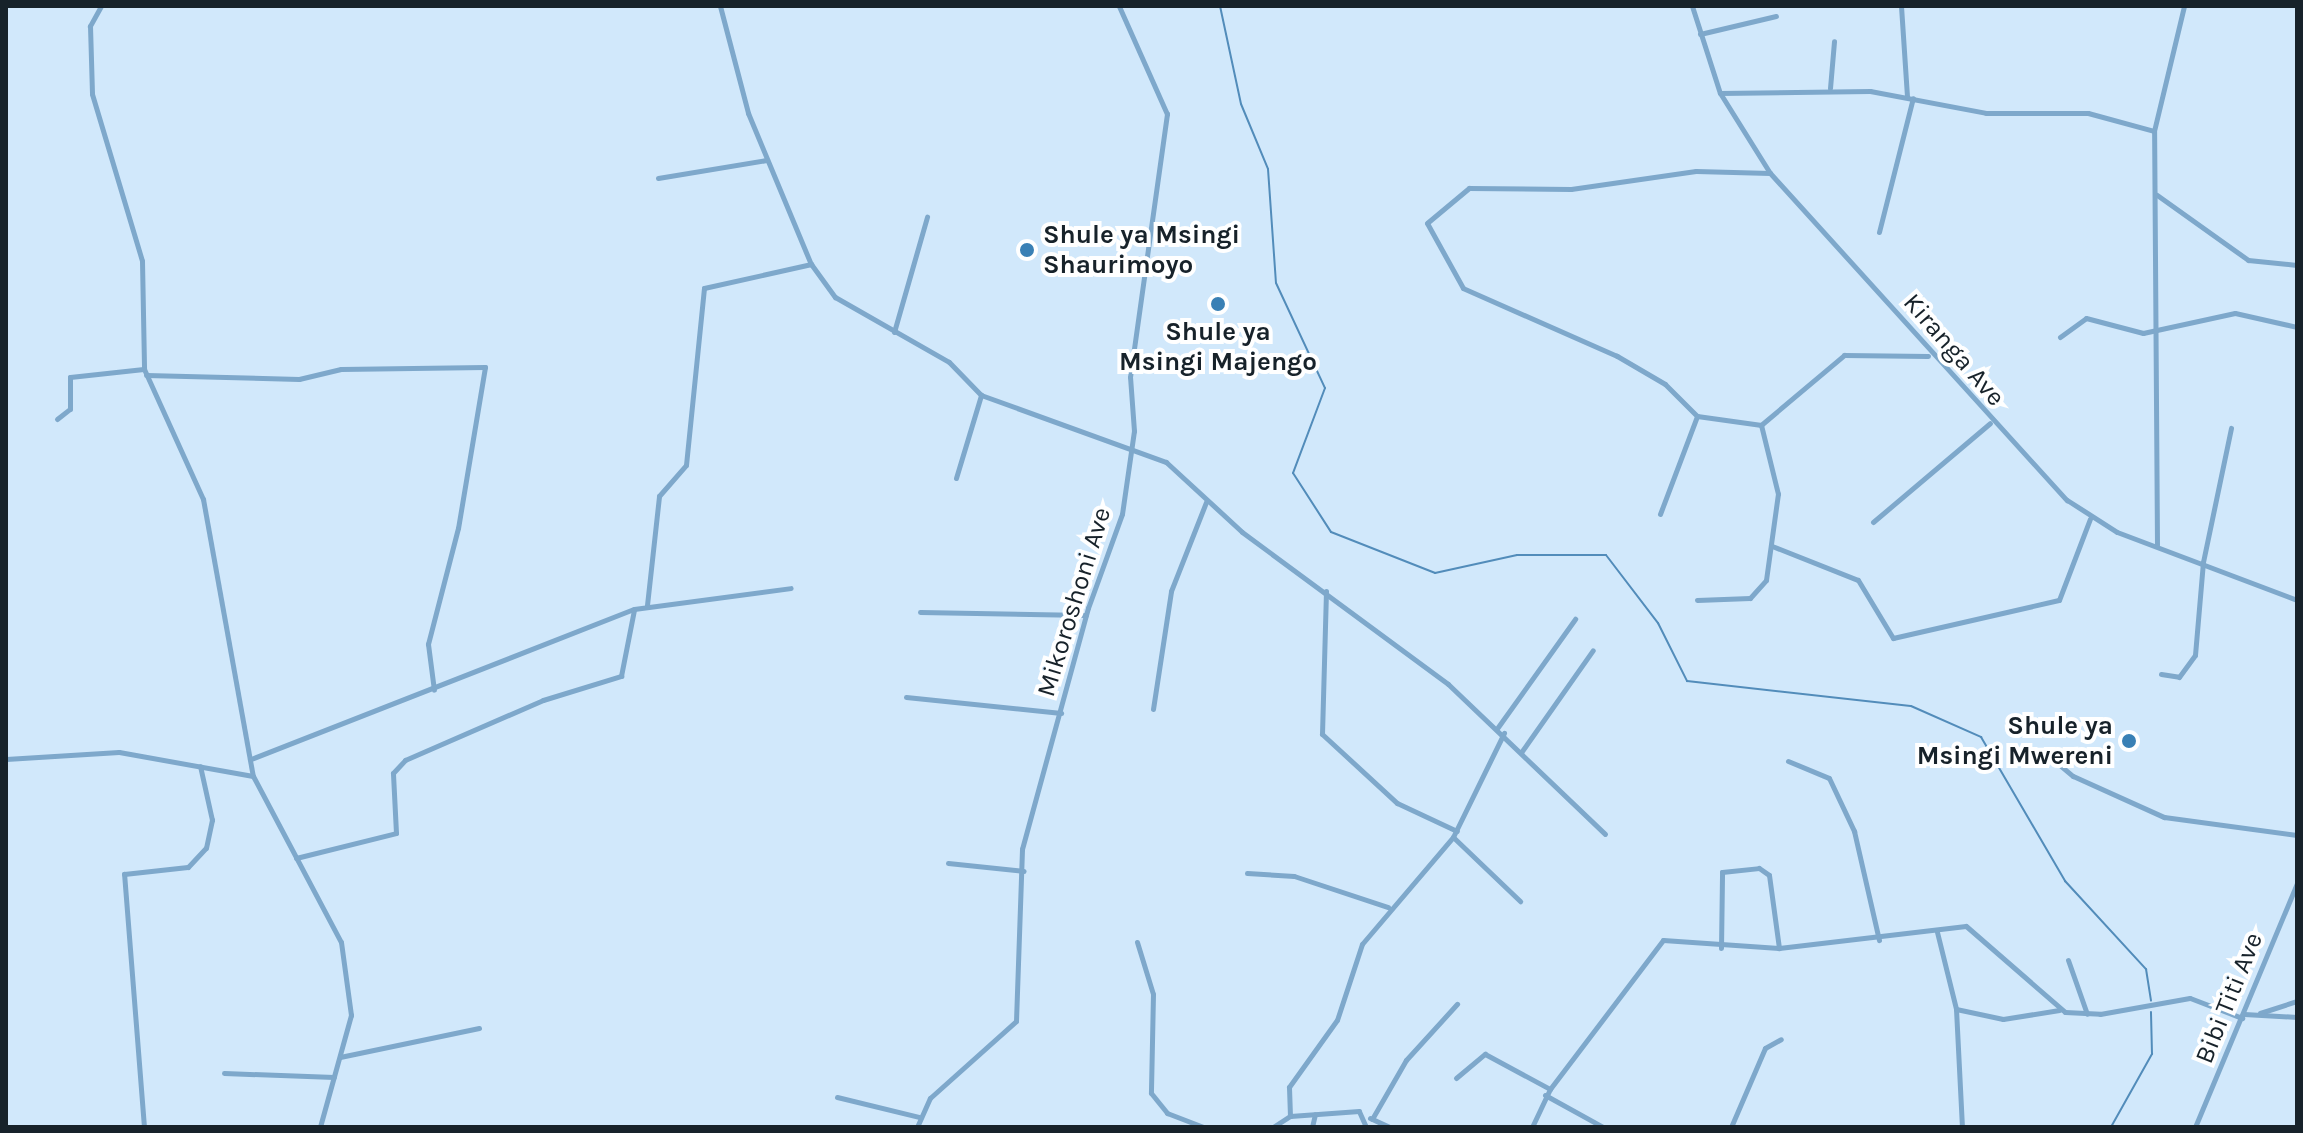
<!DOCTYPE html>
<html>
<head>
<meta charset="utf-8">
<style>
  body { margin:0 }
  #map { position:relative; width:2303px; height:1133px; overflow:hidden; background:#d1e8fb; font-family:Karla,sans-serif }
  div>[style] { position:absolute }
  .stream>* { height:2px; margin:-1px; padding:0 1px; transform-origin:1px; border-radius:1px; background:#528cba }
  .street>* { height:5px; margin:-2.5px; padding:0 2.5px; transform-origin:2.5px; border-radius:2.5px; background:#7ea8cb }
  .dots>* { width:22px; height:22px; translate:-50% -50%; box-sizing:border-box; border:4px solid #fff; border-radius:50% }
  span { translate:-50% -50%; white-space:nowrap; text-align:center; line-height:1.15; -webkit-text-stroke:8px #fff; paint-order:stroke }
  .poi-label { font-size:26px; color:#17222a; font-weight:700 }
  .left { translate:0 -50%; text-align:left }
  .right { translate:-100% -50%; text-align:right }
  .street-label { font-size:26px; color:#17222a }
  .frame { position:absolute; inset:0; border:8px solid #17222a; pointer-events:none }
</style>
</head>
<body>
<div id="map">
  <div class="stream">
    <i style="left:1220px;top:6px;width:100px;rotate:77.9deg"></i>
    <i style="left:1241px;top:104px;width:70px;rotate:67.4deg"></i>
    <i style="left:1268px;top:169px;width:114px;rotate:86deg"></i>
    <i style="left:1276px;top:283px;width:116px;rotate:65deg"></i>
    <i style="left:1325px;top:388px;width:91px;rotate:110.6deg"></i>
    <i style="left:1293px;top:473px;width:70px;rotate:57.2deg"></i>
    <i style="left:1331px;top:532px;width:112px;rotate:21.5deg"></i>
    <i style="left:1435px;top:573px;width:84px;rotate:-12.4deg"></i>
    <i style="left:1517px;top:555px;width:89px"></i>
    <i style="left:1606px;top:555px;width:86px;rotate:52.6deg"></i>
    <i style="left:1658px;top:623px;width:65px;rotate:63.4deg"></i>
    <i style="left:1687px;top:681px;width:225px;rotate:6.4deg"></i>
    <i style="left:1911px;top:706px;width:77px;rotate:23.9deg"></i>
    <i style="left:1981px;top:737px;width:167px;rotate:59.7deg"></i>
    <i style="left:2065px;top:881px;width:120px;rotate:47.4deg"></i>
    <i style="left:2146px;top:969px;width:32px;rotate:81deg"></i>
    <i style="left:2111px;top:1127px;width:84px;rotate:-60.7deg"></i>
    <i style="left:2152px;top:1054px;width:42px;rotate:-91.4deg"></i>
  </div>
  <div class="street">
    <i style="left:101px;top:6px;width:23px;rotate:119deg"></i>
    <i style="left:90px;top:26px;width:68px;rotate:88.3deg"></i>
    <i style="left:92px;top:94px;width:174px;rotate:73.3deg"></i>
    <i style="left:142px;top:261px;width:108px;rotate:88.9deg"></i>
    <i style="left:144px;top:369px;width:143px;rotate:65.6deg"></i>
    <i style="left:203px;top:499px;width:281px;rotate:79.8deg"></i>
    <i style="left:253px;top:776px;width:188px;rotate:62.1deg"></i>
    <i style="left:341px;top:942px;width:74px;rotate:82.2deg"></i>
    <i style="left:351px;top:1015px;width:116px;rotate:105.5deg"></i>
    <i style="left:720px;top:6px;width:111px;rotate:75.3deg"></i>
    <i style="left:748px;top:113px;width:164px;rotate:67.4deg"></i>
    <i style="left:811px;top:264px;width:41px;rotate:54deg"></i>
    <i style="left:835px;top:297px;width:131px;rotate:29.7deg"></i>
    <i style="left:949px;top:362px;width:46px;rotate:45.9deg"></i>
    <i style="left:981px;top:395px;width:197px;rotate:19.9deg"></i>
    <i style="left:1166px;top:462px;width:103px;rotate:42.6deg"></i>
    <i style="left:1242px;top:532px;width:256px;rotate:36.4deg"></i>
    <i style="left:1448px;top:684px;width:217px;rotate:43.7deg"></i>
    <i style="left:1692px;top:6px;width:91px;rotate:72.2deg"></i>
    <i style="left:1720px;top:93px;width:94px;rotate:58deg"></i>
    <i style="left:1770px;top:173px;width:442px;rotate:47.8deg"></i>
    <i style="left:2067px;top:500px;width:59px;rotate:32.6deg"></i>
    <i style="left:2117px;top:532px;width:192px;rotate:20.7deg"></i>
    <i style="left:1901px;top:6px;width:91px;rotate:86.2deg"></i>
    <i style="left:1700px;top:34px;width:78px;rotate:-13.3deg"></i>
    <i style="left:1830px;top:88px;width:47px;rotate:-85.1deg"></i>
    <i style="left:1720px;top:93px;width:150px;rotate:-0.8deg"></i>
    <i style="left:1870px;top:91px;width:118px;rotate:10.7deg"></i>
    <i style="left:1986px;top:113px;width:102px"></i>
    <i style="left:2088px;top:113px;width:68px;rotate:15.3deg"></i>
    <i style="left:658px;top:178px;width:110px;rotate:-9.4deg"></i>
    <i style="left:2157px;top:195px;width:112px;rotate:35.5deg"></i>
    <i style="left:2248px;top:260px;width:49px;rotate:5.8deg"></i>
    <i style="left:1879px;top:232px;width:138px;rotate:-75.8deg"></i>
    <i style="left:894px;top:332px;width:120px;rotate:-74deg"></i>
    <i style="left:2060px;top:337px;width:32px;rotate:-36deg"></i>
    <i style="left:2086px;top:318px;width:59px;rotate:14.7deg"></i>
    <i style="left:2143px;top:333px;width:94px;rotate:-12.3deg"></i>
    <i style="left:2235px;top:313px;width:64px;rotate:12.7deg"></i>
    <i style="left:146px;top:375px;width:153px;rotate:1.5deg"></i>
    <i style="left:299px;top:379px;width:43px;rotate:-13.4deg"></i>
    <i style="left:341px;top:369px;width:144px;rotate:-0.8deg"></i>
    <i style="left:485px;top:367px;width:163px;rotate:99.5deg"></i>
    <i style="left:458px;top:528px;width:120px;rotate:104.5deg"></i>
    <i style="left:428px;top:644px;width:46px;rotate:82.6deg"></i>
    <i style="left:1697px;top:416px;width:45px;rotate:-135deg"></i>
    <i style="left:1665px;top:384px;width:56px;rotate:-149.7deg"></i>
    <i style="left:1617px;top:356px;width:168px;rotate:-156.2deg"></i>
    <i style="left:1463px;top:288px;width:74px;rotate:-119deg"></i>
    <i style="left:1427px;top:223px;width:55px;rotate:-39.8deg"></i>
    <i style="left:1469px;top:188px;width:102px;rotate:0.6deg"></i>
    <i style="left:1571px;top:189px;width:126px;rotate:-8.2deg"></i>
    <i style="left:1696px;top:171px;width:74px;rotate:1.5deg"></i>
    <i style="left:57px;top:419px;width:16px;rotate:-38deg"></i>
    <i style="left:70px;top:409px;width:32px;rotate:-90deg"></i>
    <i style="left:70px;top:377px;width:74px;rotate:-6.2deg"></i>
    <i style="left:956px;top:478px;width:87px;rotate:-73.2deg"></i>
    <i style="left:1660px;top:514px;width:105px;rotate:-69.3deg"></i>
    <i style="left:1697px;top:416px;width:65px;rotate:8deg"></i>
    <i style="left:1761px;top:425px;width:109px;rotate:-40.1deg"></i>
    <i style="left:1844px;top:355px;width:84px;rotate:0.7deg"></i>
    <i style="left:1873px;top:522px;width:153px;rotate:-40.2deg"></i>
    <i style="left:2157px;top:545px;width:414px;rotate:-90.4deg"></i>
    <i style="left:2154px;top:131px;width:129px;rotate:-76.5deg"></i>
    <i style="left:1772px;top:546px;width:92px;rotate:21.6deg"></i>
    <i style="left:1858px;top:580px;width:68px;rotate:58.9deg"></i>
    <i style="left:1893px;top:638px;width:170px;rotate:-12.9deg"></i>
    <i style="left:2059px;top:600px;width:87px;rotate:-69.1deg"></i>
    <i style="left:1326px;top:591px;width:143px;rotate:91.6deg"></i>
    <i style="left:1322px;top:734px;width:102px;rotate:42.6deg"></i>
    <i style="left:1397px;top:803px;width:66px;rotate:25deg"></i>
    <i style="left:1697px;top:600px;width:53px;rotate:-2.2deg"></i>
    <i style="left:1750px;top:598px;width:24px;rotate:-48deg"></i>
    <i style="left:1766px;top:580px;width:87px;rotate:-82.1deg"></i>
    <i style="left:1778px;top:494px;width:71px;rotate:-103.8deg"></i>
    <i style="left:647px;top:605px;width:110px;rotate:-83.7deg"></i>
    <i style="left:659px;top:496px;width:41px;rotate:-48.9deg"></i>
    <i style="left:686px;top:465px;width:178px;rotate:-84.2deg"></i>
    <i style="left:704px;top:288px;width:110px;rotate:-12.6deg"></i>
    <i style="left:920px;top:612px;width:166px;rotate:1deg"></i>
    <i style="left:2161px;top:674px;width:18px;rotate:9deg"></i>
    <i style="left:2179px;top:677px;width:27px;rotate:-54deg"></i>
    <i style="left:2195px;top:655px;width:93px;rotate:-85.1deg"></i>
    <i style="left:2203px;top:562px;width:137px;rotate:-78.2deg"></i>
    <i style="left:906px;top:697px;width:156px;rotate:5.9deg"></i>
    <i style="left:1153px;top:709px;width:119px;rotate:-81.3deg"></i>
    <i style="left:1171px;top:591px;width:96px;rotate:-68.5deg"></i>
    <i style="left:1498px;top:727px;width:133px;rotate:-54.5deg"></i>
    <i style="left:1522px;top:751px;width:123px;rotate:-54.9deg"></i>
    <i style="left:2043px;top:751px;width:39px;rotate:40deg"></i>
    <i style="left:2073px;top:776px;width:100px;rotate:24.3deg"></i>
    <i style="left:2164px;top:817px;width:134px;rotate:7.7deg"></i>
    <i style="left:6px;top:759px;width:113px;rotate:-3.5deg"></i>
    <i style="left:119px;top:752px;width:136px;rotate:10.2deg"></i>
    <i style="left:251px;top:759px;width:411px;rotate:-21.4deg"></i>
    <i style="left:634px;top:609px;width:158px;rotate:-7.6deg"></i>
    <i style="left:1788px;top:761px;width:44px;rotate:22.5deg"></i>
    <i style="left:1829px;top:778px;width:59px;rotate:64.7deg"></i>
    <i style="left:1854px;top:831px;width:112px;rotate:77.1deg"></i>
    <i style="left:1453px;top:837px;width:93px;rotate:43.7deg"></i>
    <i style="left:296px;top:858px;width:103px;rotate:-14deg"></i>
    <i style="left:396px;top:833px;width:60px;rotate:-92.9deg"></i>
    <i style="left:393px;top:773px;width:18px;rotate:-47deg"></i>
    <i style="left:405px;top:760px;width:150px;rotate:-23.5deg"></i>
    <i style="left:543px;top:700px;width:82px;rotate:-17.1deg"></i>
    <i style="left:621px;top:676px;width:67px;rotate:-78.9deg"></i>
    <i style="left:948px;top:863px;width:76px;rotate:6deg"></i>
    <i style="left:1247px;top:873px;width:47px;rotate:3.7deg"></i>
    <i style="left:1294px;top:876px;width:99px;rotate:18.3deg"></i>
    <i style="left:1937px;top:932px;width:79px;rotate:76.1deg"></i>
    <i style="left:1956px;top:1009px;width:118px;rotate:87.1deg"></i>
    <i style="left:1137px;top:942px;width:54px;rotate:72.9deg"></i>
    <i style="left:1153px;top:994px;width:99px;rotate:91.2deg"></i>
    <i style="left:1151px;top:1093px;width:26px;rotate:51deg"></i>
    <i style="left:1167px;top:1113px;width:39px;rotate:21deg"></i>
    <i style="left:1721px;top:948px;width:76px;rotate:-89.2deg"></i>
    <i style="left:1722px;top:872px;width:37px;rotate:-6deg"></i>
    <i style="left:1759px;top:868px;width:12px;rotate:35deg"></i>
    <i style="left:1769px;top:875px;width:74px;rotate:82.2deg"></i>
    <i style="left:2068px;top:960px;width:57px;rotate:70.6deg"></i>
    <i style="left:1956px;top:1009px;width:48px;rotate:12deg"></i>
    <i style="left:2003px;top:1019px;width:57px;rotate:-9.1deg"></i>
    <i style="left:2260px;top:1013px;width:39px;rotate:-18deg"></i>
    <i style="left:2244px;top:1014px;width:53px;rotate:3.2deg"></i>
    <i style="left:340px;top:1057px;width:142px;rotate:-11.8deg"></i>
    <i style="left:224px;top:1073px;width:110px;rotate:2.1deg"></i>
    <i style="left:1456px;top:1078px;width:38px;rotate:-40deg"></i>
    <i style="left:1485px;top:1054px;width:74px;rotate:28.3deg"></i>
    <i style="left:1545px;top:1095px;width:66px;rotate:28.9deg"></i>
    <i style="left:837px;top:1097px;width:84px;rotate:13.7deg"></i>
    <i style="left:1370px;top:1118px;width:21px;rotate:25deg"></i>
    <i style="left:1372px;top:1119px;width:68px;rotate:-60deg"></i>
    <i style="left:1406px;top:1060px;width:76px;rotate:-47.7deg"></i>
    <i style="left:144px;top:1127px;width:254px;rotate:-94.5deg"></i>
    <i style="left:124px;top:874px;width:64px;rotate:-6.2deg"></i>
    <i style="left:188px;top:867px;width:26px;rotate:-47deg"></i>
    <i style="left:206px;top:848px;width:29px;rotate:-78deg"></i>
    <i style="left:212px;top:820px;width:55px;rotate:-102.5deg"></i>
    <i style="left:917px;top:1127px;width:32px;rotate:-66deg"></i>
    <i style="left:930px;top:1098px;width:115px;rotate:-41.8deg"></i>
    <i style="left:1016px;top:1021px;width:172px;rotate:-88deg"></i>
    <i style="left:1022px;top:849px;width:250px;rotate:-74.7deg"></i>
    <i style="left:1088px;top:608px;width:100px;rotate:-70.1deg"></i>
    <i style="left:1122px;top:514px;width:84px;rotate:-81.8deg"></i>
    <i style="left:1134px;top:431px;width:54px;rotate:-94.2deg"></i>
    <i style="left:1130px;top:377px;width:266px;rotate:-82deg"></i>
    <i style="left:1167px;top:114px;width:118px;rotate:-114deg"></i>
    <i style="left:1273px;top:1127px;width:20px;rotate:-33deg"></i>
    <i style="left:1312px;top:1127px;width:13px;rotate:-77deg"></i>
    <i style="left:1366px;top:1127px;width:17px;rotate:-114deg"></i>
    <i style="left:1359px;top:1111px;width:69px;rotate:175.9deg"></i>
    <i style="left:1290px;top:1116px;width:29px;rotate:-92deg"></i>
    <i style="left:1289px;top:1087px;width:82px;rotate:-54.4deg"></i>
    <i style="left:1337px;top:1020px;width:80px;rotate:-71.8deg"></i>
    <i style="left:1362px;top:944px;width:140px;rotate:-49.6deg"></i>
    <i style="left:1453px;top:837px;width:116px;rotate:-63.9deg"></i>
    <i style="left:1532px;top:1127px;width:42px;rotate:-64.7deg"></i>
    <i style="left:1550px;top:1089px;width:187px;rotate:-52.8deg"></i>
    <i style="left:1663px;top:940px;width:116px;rotate:3.9deg"></i>
    <i style="left:1779px;top:948px;width:188px;rotate:-6.7deg"></i>
    <i style="left:1966px;top:926px;width:131px;rotate:41deg"></i>
    <i style="left:2065px;top:1012px;width:35px;rotate:3deg"></i>
    <i style="left:2100px;top:1014px;width:91px;rotate:-10.1deg"></i>
    <i style="left:2190px;top:998px;width:56px;rotate:21deg"></i>
    <i style="left:1731px;top:1127px;width:86px;rotate:-66.7deg"></i>
    <i style="left:1765px;top:1048px;width:18px;rotate:-29deg"></i>
    <i style="left:2195px;top:1127px;width:264px;rotate:-67.3deg"></i>
  </div>
  <div class="dots">
    <i style="left:1027px;top:250px;background:#3980b5"></i>
    <i style="left:1218px;top:304px;background:#3980b5"></i>
    <i style="left:2129px;top:741px;background:#3980b5"></i>
  </div>
  <div class="poi-label">
    <span class="left" style="left:1043px;top:250px">Shule ya Msingi<br>Shaurimoyo</span>
    <span style="left:1218px;top:347px">Shule ya<br>Msingi Majengo</span>
    <span class="right" style="left:2113px;top:741px">Shule ya<br>Msingi Mwereni</span>
  </div>
  <div class="street-label">
    <span style="left:1954px;top:350px;rotate:49deg">Kiranga Ave</span>
    <span style="left:1074px;top:602px;rotate:-73deg">Mikoroshoni Ave</span>
    <span style="left:2229px;top:998px;rotate:-68deg">Bibi Titi Ave</span>
  </div>
  <div class="frame"></div>
</div>
</body>
</html>
